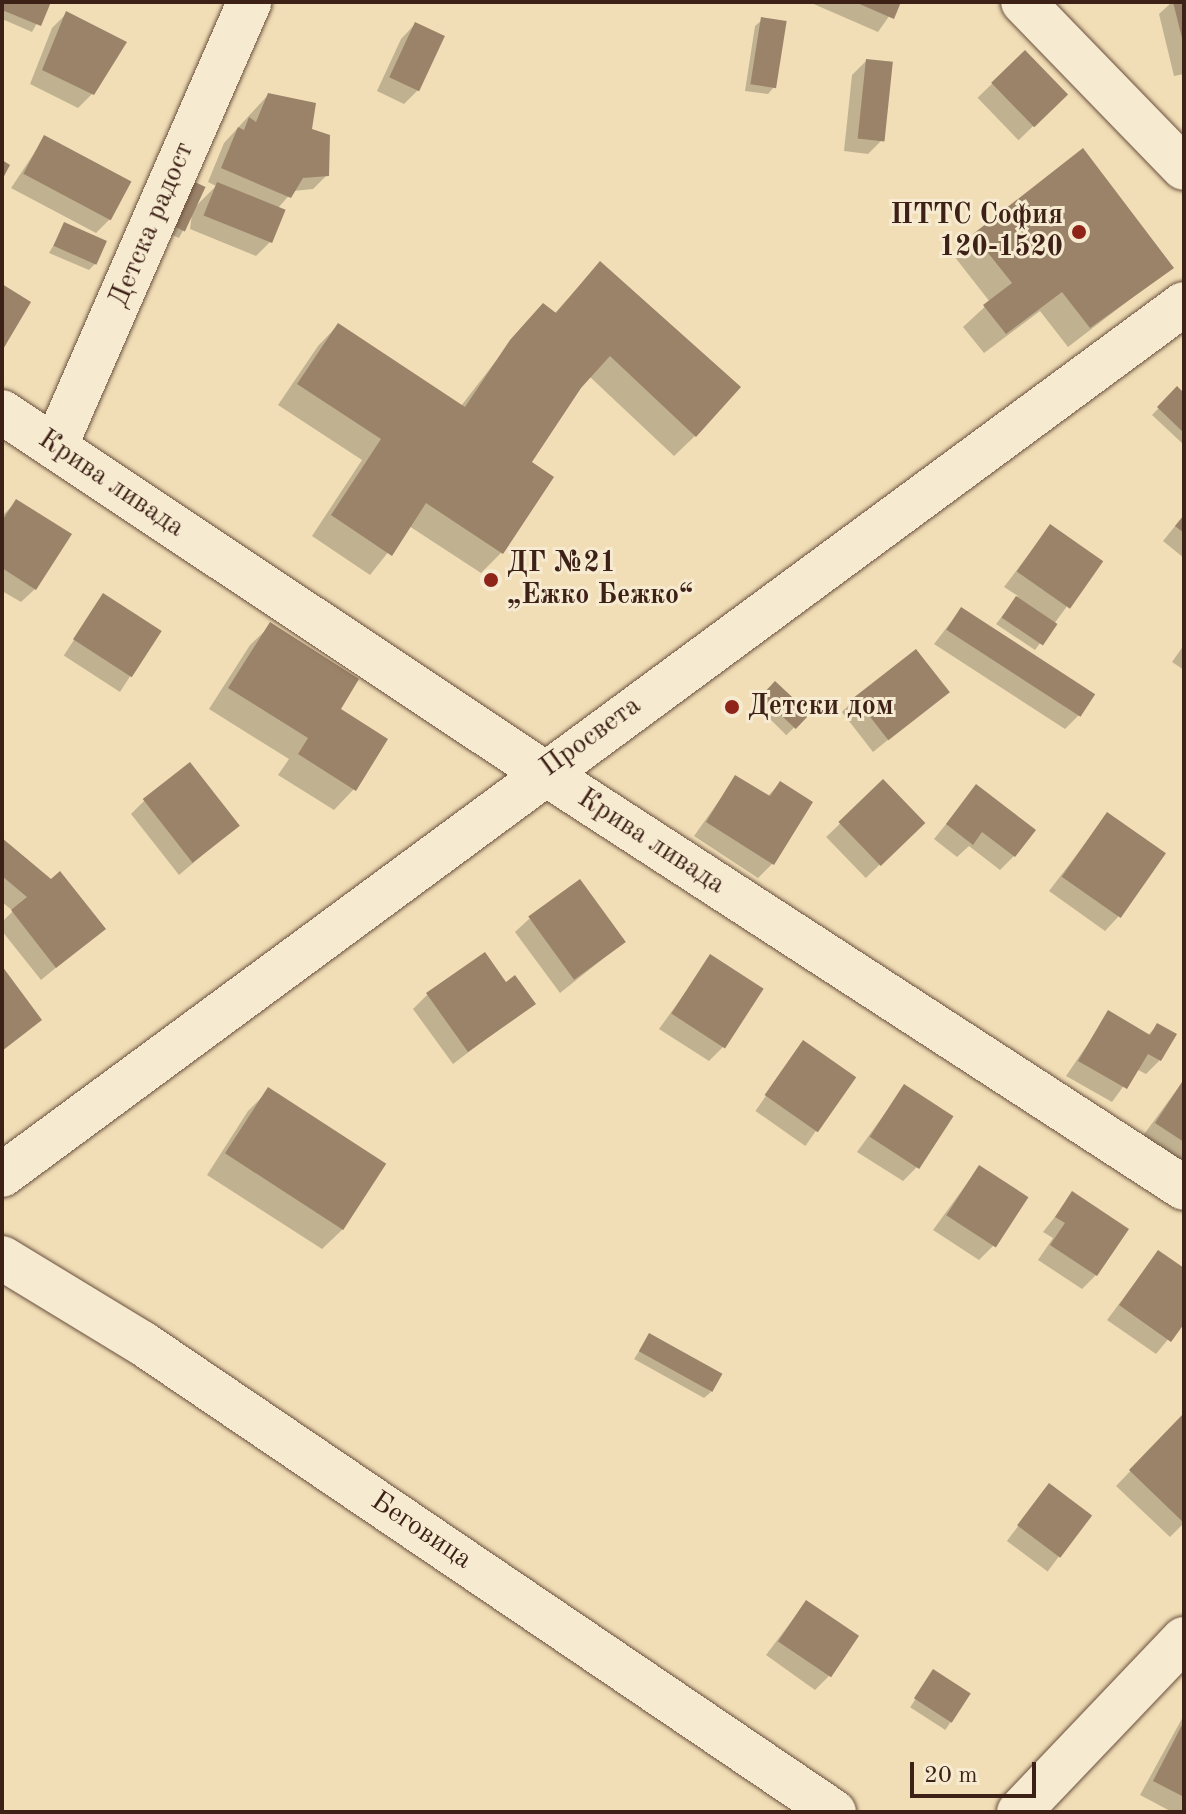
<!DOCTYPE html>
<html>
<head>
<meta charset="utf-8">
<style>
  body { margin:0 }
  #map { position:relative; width:1186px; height:1814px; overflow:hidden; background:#f1deb6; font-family:"Old Standard TT",serif }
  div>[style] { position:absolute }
  .shadow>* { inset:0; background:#0003; transform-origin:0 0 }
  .building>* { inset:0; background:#9b8369; transform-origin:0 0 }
  .roads { filter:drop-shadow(0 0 2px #6a503e) drop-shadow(0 0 2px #6a503e) }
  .minor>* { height:44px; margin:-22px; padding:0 22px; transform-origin:22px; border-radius:22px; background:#f6ead0 }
  .tertiary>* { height:44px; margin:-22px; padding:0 22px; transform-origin:22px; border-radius:22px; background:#f6ead0 }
  .dots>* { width:22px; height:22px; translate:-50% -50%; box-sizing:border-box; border:4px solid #f6ead0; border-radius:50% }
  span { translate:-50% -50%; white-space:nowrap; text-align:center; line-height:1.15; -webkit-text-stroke:6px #f6ead0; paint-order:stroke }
  .poi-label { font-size:28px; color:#3d2016; font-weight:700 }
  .right { translate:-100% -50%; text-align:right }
  .left { translate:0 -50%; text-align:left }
  .street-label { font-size:28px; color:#3d2016 }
  .frame { position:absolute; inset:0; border:4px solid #3d2016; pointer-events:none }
  .scale { position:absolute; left:910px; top:1762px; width:126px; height:36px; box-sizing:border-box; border:4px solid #3d2016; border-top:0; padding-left:10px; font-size:24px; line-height:28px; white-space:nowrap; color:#3d2016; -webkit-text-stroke:6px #f6ead0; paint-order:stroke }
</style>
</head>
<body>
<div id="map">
  <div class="shadow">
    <i style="clip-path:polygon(2px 2px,49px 2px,32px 32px,2px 19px)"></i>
    <i style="clip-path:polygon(809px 2px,899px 2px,878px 32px)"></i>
    <i style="clip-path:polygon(1172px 2px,1184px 2px,1184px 74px,1174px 76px,1159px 14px)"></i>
    <i style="clip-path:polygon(66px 14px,92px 94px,78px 108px,30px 84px,52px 28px)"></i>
    <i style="clip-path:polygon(762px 20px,774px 87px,768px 94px,745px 91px,755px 26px)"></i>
    <i style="clip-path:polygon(415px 24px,418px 90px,404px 104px,377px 91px,401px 39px)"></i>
    <i style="left:1025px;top:52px;width:59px;height:66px;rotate:46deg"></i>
    <i style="clip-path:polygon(866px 61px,882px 140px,868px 154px,844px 151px,852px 75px)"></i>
    <i style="clip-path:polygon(268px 95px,310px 130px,327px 175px,313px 189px,293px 191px,278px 208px,270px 242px,256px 256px,190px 229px,192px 214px,179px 238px,157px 228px,197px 205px,216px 186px,208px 182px,224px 143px)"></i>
    <i style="clip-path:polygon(45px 137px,110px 219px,96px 233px,11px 188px)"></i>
    <i style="clip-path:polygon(65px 225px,96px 263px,89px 270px,49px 253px)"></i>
    <i style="clip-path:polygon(975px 236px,1171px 268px,1068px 347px,1040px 311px,984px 353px,963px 327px,990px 302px,954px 256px)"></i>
    <i style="clip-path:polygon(600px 263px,695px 436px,674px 456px,589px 376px,529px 463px,501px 553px,481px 573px,409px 526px,370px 575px,312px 536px,362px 460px,278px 405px,318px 346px,338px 325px,461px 406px,523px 326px,554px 314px)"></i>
    <i style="clip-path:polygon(1177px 389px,1184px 395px,1183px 444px,1152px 415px)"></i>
    <i style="clip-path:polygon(16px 502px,35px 589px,21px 602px,2px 591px,2px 516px)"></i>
    <i style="clip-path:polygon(1184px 515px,1184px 558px,1163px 541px)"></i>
    <i style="clip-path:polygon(1050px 526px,1100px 561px,1035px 650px,996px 624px,1018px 596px,1004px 587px)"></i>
    <i style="left:103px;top:595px;width:67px;height:72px;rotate:33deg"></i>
    <i style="clip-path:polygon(961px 609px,1079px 715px,1065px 729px,934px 644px)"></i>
    <i style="clip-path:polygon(271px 625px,338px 709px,354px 789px,334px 810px,278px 775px,289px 759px,209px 709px,250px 645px)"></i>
    <i style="clip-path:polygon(1184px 645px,1184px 670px,1172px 662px)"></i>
    <i style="left:775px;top:683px;width:45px;height:29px;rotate:45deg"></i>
    <i style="clip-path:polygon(947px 692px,873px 752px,842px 712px,856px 698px)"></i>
    <i style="clip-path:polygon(736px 777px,767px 797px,780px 783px,772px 864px,758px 878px,694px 836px)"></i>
    <i style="left:883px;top:782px;width:57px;height:79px;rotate:46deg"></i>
    <i style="clip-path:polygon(976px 787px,1014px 856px,1000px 870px,969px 846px,957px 857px,934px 839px)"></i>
    <i style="clip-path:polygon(145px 800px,238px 825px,179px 875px,131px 814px)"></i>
    <i style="clip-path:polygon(1107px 815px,1118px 917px,1105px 931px,1049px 891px)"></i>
    <i style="clip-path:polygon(2px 841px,103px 929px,41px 980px,2px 931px,2px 922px,13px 911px,2px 902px)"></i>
    <i style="clip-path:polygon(529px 919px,624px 942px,560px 993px,515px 932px)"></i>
    <i style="clip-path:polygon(711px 957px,723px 1047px,709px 1061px,659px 1029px)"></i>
    <i style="clip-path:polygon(506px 984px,533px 1003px,453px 1064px,413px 1009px,427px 995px)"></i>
    <i style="clip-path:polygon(1109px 1013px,1147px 1036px,1158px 1025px,1160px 1060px,1146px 1074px,1136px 1069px,1112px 1102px,1066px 1076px)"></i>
    <i style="left:803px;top:1043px;width:61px;height:83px;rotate:35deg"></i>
    <i style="clip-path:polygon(1184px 1080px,1184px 1165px,1142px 1137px)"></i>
    <i style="clip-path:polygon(904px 1087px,917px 1167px,903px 1181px,857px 1152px)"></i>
    <i style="clip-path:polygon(269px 1090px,343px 1229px,322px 1249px,207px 1175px,248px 1111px)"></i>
    <i style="clip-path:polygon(979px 1167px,993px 1246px,979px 1260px,933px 1230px)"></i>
    <i style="clip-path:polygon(1073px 1194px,1096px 1275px,1082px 1289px,1038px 1260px,1053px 1238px,1043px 1232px)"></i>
    <i style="clip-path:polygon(1158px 1252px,1184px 1270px,1184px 1320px,1156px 1354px,1107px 1320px)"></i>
    <i style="clip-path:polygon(649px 1336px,711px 1392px,704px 1398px,634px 1359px)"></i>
    <i style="clip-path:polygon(1184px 1415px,1184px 1523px,1170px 1537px,1116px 1486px)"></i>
    <i style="left:1049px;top:1485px;width:51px;height:70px;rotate:37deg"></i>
    <i style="clip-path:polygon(806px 1602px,829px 1676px,815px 1690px,766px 1655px)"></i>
    <i style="left:933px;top:1672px;width:42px;height:42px;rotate:33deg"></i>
    <i style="clip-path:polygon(1184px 1715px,1184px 1812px,1172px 1812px,1140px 1795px)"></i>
  </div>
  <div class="building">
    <i style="clip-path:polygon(2px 2px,51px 2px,41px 26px,2px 10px)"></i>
    <i style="clip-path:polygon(855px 2px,901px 2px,894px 19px)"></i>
    <i style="clip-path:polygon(1173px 2px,1184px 2px,1184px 41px,1183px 42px)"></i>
    <i style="clip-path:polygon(66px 11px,127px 42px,94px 95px,42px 70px)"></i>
    <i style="left:761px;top:17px;width:26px;height:68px;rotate:9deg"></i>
    <i style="left:415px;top:22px;width:33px;height:61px;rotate:25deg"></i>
    <i style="left:1025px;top:50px;width:62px;height:47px;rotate:46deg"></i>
    <i style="left:866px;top:59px;width:27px;height:80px;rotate:6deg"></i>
    <i style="clip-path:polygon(268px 93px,316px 103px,312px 129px,330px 135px,329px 176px,303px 178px,291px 198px,221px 168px,238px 127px,244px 130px,249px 117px,256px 122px)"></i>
    <i style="left:44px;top:135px;width:99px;height:44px;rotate:28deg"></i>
    <i style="clip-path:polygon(1083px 148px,1174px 268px,1090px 328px,1062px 292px,1006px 334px,983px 305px,1012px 283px,973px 234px)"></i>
    <i style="clip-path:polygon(2px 160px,10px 165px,2px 180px)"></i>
    <i style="left:182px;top:176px;width:26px;height:49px;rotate:25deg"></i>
    <i style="left:217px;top:182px;width:74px;height:36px;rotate:22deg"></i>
    <i style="left:64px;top:222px;width:47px;height:26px;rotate:24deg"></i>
    <i style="clip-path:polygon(600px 261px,741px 387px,696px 437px,610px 356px,581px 388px,532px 462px,554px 477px,503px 554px,426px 503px,392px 556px,331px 515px,381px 439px,297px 384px,338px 323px,465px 407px,510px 340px,543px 303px,556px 313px)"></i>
    <i style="clip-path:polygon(2px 284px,31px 302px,2px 351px)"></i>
    <i style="clip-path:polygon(1177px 386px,1184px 393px,1184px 433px,1157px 407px)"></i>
    <i style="clip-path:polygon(16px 499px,72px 534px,36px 590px,2px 568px,2px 521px)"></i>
    <i style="clip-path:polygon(1184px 515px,1184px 533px,1175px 526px)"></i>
    <i style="left:1050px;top:524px;width:65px;height:58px;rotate:35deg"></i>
    <i style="left:103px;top:593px;width:70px;height:55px;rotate:33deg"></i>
    <i style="left:1016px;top:596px;width:50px;height:26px;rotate:34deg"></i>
    <i style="left:961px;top:607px;width:160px;height:27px;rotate:33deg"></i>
    <i style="clip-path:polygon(270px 622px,359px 679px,341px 709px,388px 739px,356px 791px,298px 754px,308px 738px,228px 688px)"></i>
    <i style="left:916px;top:649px;width:55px;height:78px;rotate:52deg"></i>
    <i style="left:775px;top:681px;width:48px;height:21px;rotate:43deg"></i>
    <i style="left:190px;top:762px;width:81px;height:60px;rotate:52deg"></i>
    <i style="clip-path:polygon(735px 775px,770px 796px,780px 781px,813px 802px,774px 865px,706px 822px)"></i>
    <i style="left:883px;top:779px;width:61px;height:62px;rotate:46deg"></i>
    <i style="clip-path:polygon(976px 784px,1036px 830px,1015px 857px,982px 832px,973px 845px,946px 824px)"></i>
    <i style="left:1107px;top:812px;width:72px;height:79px;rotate:35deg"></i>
    <i style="clip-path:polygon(2px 838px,51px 879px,60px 871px,106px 929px,56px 968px,11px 910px,27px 897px,2px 876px)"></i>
    <i style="left:580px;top:879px;width:78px;height:64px;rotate:54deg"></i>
    <i style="clip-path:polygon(485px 952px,506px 982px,515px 975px,536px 1004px,468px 1052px,426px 993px)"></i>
    <i style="left:710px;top:954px;width:64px;height:71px;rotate:33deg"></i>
    <i style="clip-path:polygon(2px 966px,42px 1020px,2px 1051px)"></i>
    <i style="clip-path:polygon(1108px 1010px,1150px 1035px,1157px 1023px,1177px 1034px,1161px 1061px,1148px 1054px,1127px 1089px,1078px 1061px)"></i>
    <i style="left:803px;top:1040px;width:65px;height:67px;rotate:35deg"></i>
    <i style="clip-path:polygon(1184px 1079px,1184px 1142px,1155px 1123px)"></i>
    <i style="left:904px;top:1084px;width:59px;height:63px;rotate:33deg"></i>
    <i style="left:268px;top:1087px;width:141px;height:79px;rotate:33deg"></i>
    <i style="left:979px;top:1165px;width:59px;height:60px;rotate:33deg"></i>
    <i style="clip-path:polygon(1072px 1191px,1129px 1229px,1097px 1276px,1050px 1245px,1065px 1223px,1055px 1217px)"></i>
    <i style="clip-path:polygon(1158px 1250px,1184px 1268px,1184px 1324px,1171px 1342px,1119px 1305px)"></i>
    <i style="left:649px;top:1333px;width:84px;height:21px;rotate:29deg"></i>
    <i style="clip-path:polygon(1184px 1413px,1184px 1523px,1129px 1470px)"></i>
    <i style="left:1049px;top:1483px;width:54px;height:53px;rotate:37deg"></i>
    <i style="left:806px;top:1600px;width:64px;height:50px;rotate:34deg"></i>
    <i style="left:933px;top:1669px;width:45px;height:35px;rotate:33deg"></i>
    <i style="clip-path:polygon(1184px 1721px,1184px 1797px,1153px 1781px)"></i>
  </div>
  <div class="roads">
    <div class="minor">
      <i style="left:1023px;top:2px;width:231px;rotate:45.9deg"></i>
      <i style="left:2px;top:412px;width:650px;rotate:33.64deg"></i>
      <i style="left:543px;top:772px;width:764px;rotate:32.98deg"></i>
      <i style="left:55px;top:447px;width:485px;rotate:-66.4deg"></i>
      <i style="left:2px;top:1175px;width:1468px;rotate:-36.39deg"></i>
      <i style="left:1019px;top:1812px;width:239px;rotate:-46.4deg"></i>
    </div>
    <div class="tertiary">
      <i style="left:2px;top:1258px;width:164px;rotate:31.3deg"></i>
      <i style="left:142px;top:1343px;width:836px;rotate:34.13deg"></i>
    </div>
  </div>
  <div class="dots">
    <i style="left:1079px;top:232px;background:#8f2418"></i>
    <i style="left:491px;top:580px;background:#8f2418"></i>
    <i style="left:732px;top:707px;background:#8f2418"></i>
  </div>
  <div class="poi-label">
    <span class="right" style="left:1063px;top:232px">ПТТС София<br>120-1520</span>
    <span class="left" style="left:507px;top:580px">ДГ №21<br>„Ежко Бежко“</span>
    <span class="left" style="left:748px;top:707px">Детски дом</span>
  </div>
  <div class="street-label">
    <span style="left:152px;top:225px;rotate:-67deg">Детска радост</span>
    <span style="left:111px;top:484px;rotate:34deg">Крива ливада</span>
    <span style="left:591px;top:737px;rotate:-36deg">Просвета</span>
    <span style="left:651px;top:842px;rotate:33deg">Крива ливада</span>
    <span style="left:421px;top:1531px;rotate:34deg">Беговица</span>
  </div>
  <div class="frame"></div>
  <div class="scale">20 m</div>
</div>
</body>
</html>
